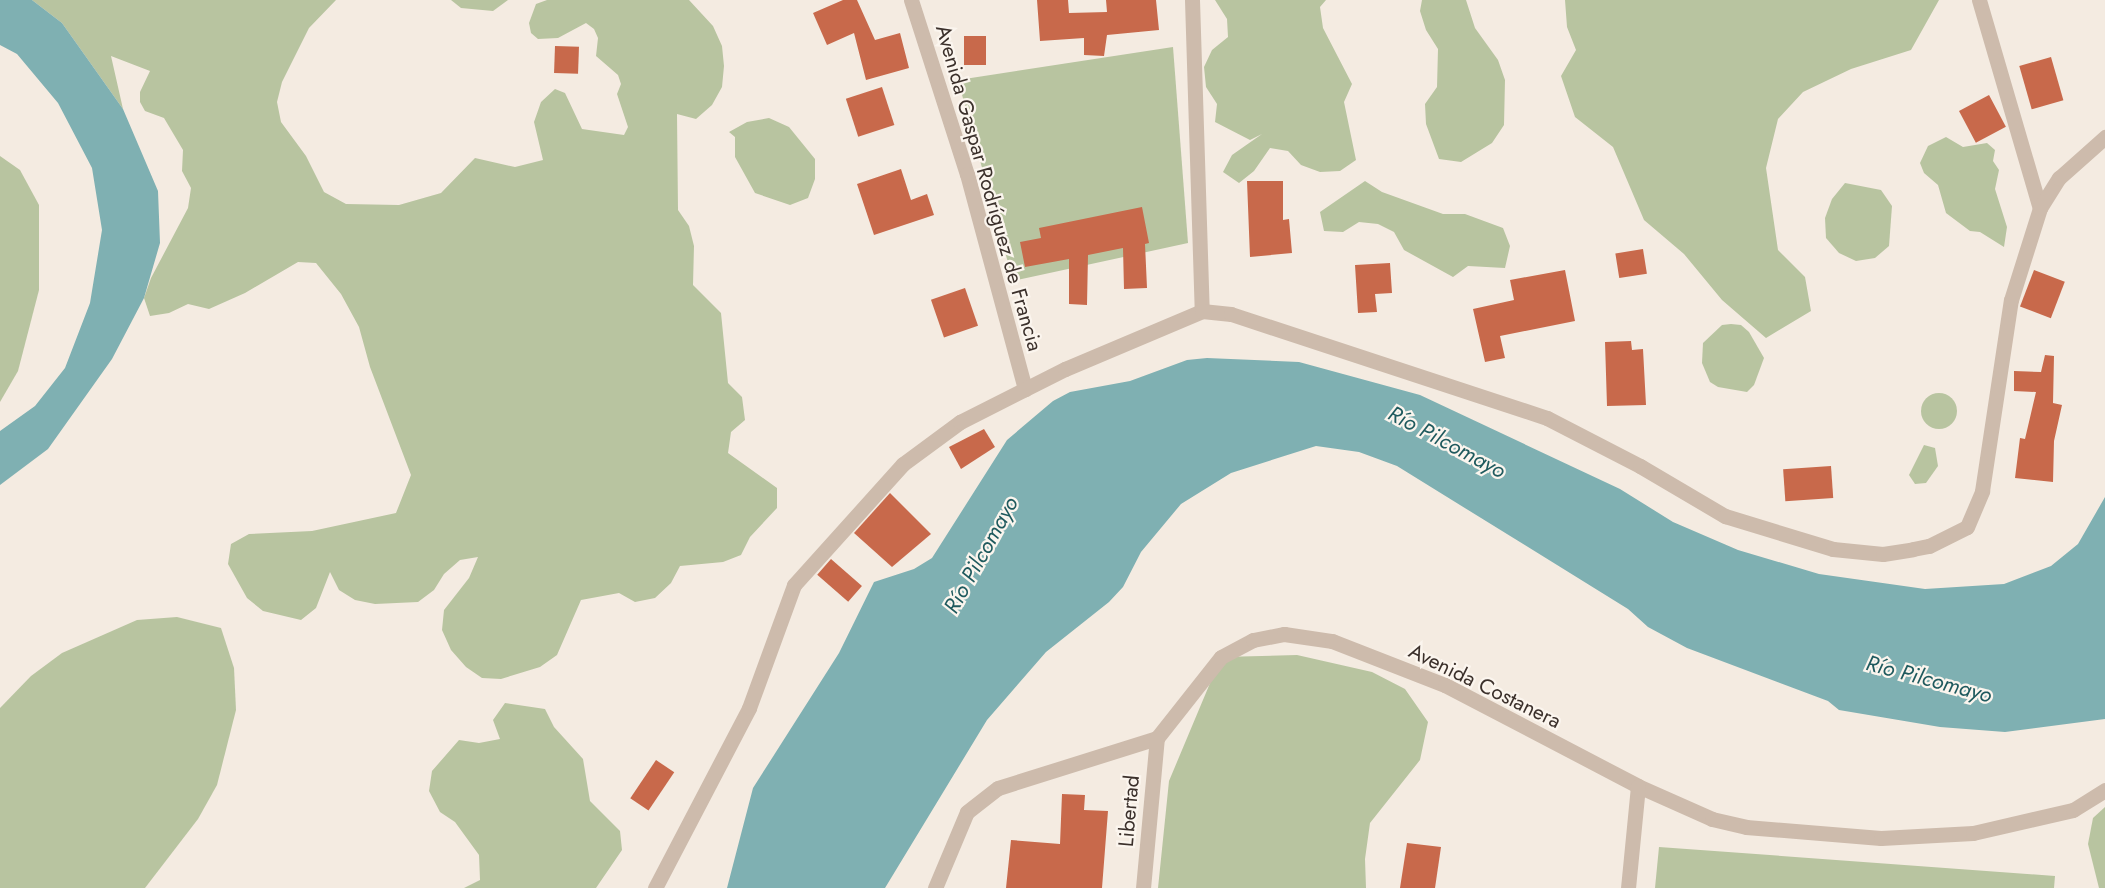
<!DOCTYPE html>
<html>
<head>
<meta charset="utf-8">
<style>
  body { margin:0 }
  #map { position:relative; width:2105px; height:888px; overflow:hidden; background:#f4ebe1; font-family:Jost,sans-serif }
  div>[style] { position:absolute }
  .green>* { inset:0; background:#b8c4a0 }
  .round { border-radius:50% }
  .water>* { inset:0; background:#7fb0b2 }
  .building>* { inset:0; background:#c8694b; transform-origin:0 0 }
  .minor>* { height:15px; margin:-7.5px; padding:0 7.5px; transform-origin:7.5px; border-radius:7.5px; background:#cdbbac }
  span { translate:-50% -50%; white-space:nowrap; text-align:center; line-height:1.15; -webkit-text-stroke:4.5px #fbf5ee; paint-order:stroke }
  .street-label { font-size:21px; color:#3b302b }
  .water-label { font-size:22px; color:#1f5a5e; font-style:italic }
</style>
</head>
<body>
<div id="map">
  <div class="green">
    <i style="clip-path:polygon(32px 0,336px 0,309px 28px,282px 82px,277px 102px,281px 122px,306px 156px,324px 192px,346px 204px,399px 205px,441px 193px,475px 158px,515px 167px,543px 160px,534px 122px,541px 102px,555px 89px,565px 93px,582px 129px,624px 135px,628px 127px,617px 94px,621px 84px,618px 75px,596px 56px,598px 38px,594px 29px,586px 23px,558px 38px,538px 39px,531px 33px,529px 23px,536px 4px,547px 0,689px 0,713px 26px,722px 46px,724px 66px,722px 87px,712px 105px,696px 119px,677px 114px,678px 210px,689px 226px,694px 246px,693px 285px,721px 313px,728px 383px,742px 397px,745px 420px,731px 432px,728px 453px,777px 488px,777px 508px,750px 537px,741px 555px,723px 562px,680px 566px,671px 583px,655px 598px,635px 602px,619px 593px,581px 600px,557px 655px,540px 667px,501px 679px,482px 678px,466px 667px,451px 650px,442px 630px,444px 610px,469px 578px,478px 557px,460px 560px,444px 574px,434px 590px,418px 602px,375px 604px,355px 600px,339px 590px,330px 572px,316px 608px,301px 620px,263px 611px,247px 598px,228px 564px,231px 544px,249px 534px,312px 531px,396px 513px,411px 475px,370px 367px,359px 327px,341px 294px,316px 263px,298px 262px,245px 293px,209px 309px,188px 304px,169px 313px,150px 316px,144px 298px,151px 278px,188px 208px,191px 188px,182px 171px,183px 150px,164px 118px,145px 111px,140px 102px,140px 92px,150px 71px,111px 56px,123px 109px,62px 23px)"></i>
    <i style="clip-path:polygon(451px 0,508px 0,493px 11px,461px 8px)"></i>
    <i style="clip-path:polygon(1215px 0,1326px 0,1320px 7px,1323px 28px,1352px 84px,1344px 102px,1356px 160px,1340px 171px,1320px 172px,1301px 165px,1288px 151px,1270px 148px,1254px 171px,1239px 183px,1223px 172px,1232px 155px,1262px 134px,1250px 140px,1215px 122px,1217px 104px,1206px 87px,1204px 67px,1212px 50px,1228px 37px,1227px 19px)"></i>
    <i style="clip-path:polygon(1422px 0,1466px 0,1475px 28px,1498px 60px,1505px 80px,1504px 125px,1492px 143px,1461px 162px,1439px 159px,1426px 124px,1425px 104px,1437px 87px,1438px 49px,1426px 30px,1420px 11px)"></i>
    <i style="clip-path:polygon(1565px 0,1939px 0,1911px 50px,1851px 69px,1803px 92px,1778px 119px,1766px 168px,1778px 250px,1805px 277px,1811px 311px,1766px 338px,1722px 300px,1684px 254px,1644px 220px,1613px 147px,1575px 117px,1561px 76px,1576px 50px,1567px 27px)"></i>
    <i style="clip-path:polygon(1173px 47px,1188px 243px,1013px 281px,958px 80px)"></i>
    <i style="clip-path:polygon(769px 118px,789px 127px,815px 159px,815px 179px,808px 198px,790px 205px,755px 193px,735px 157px,735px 137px,729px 132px,747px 122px)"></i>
    <i style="clip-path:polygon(1946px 137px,1963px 147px,1987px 143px,1995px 150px,1993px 161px,1999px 170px,1995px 189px,2007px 227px,2004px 247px,1980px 232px,1970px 231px,1946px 213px,1938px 185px,1924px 173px,1920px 163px,1928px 146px)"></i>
    <i style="clip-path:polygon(0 156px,20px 170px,39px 205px,39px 290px,18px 371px,0 402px)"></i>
    <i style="clip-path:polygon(1365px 181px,1382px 192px,1443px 214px,1465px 214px,1503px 228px,1510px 246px,1505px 268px,1468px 266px,1453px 277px,1404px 250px,1394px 232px,1378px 224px,1359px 222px,1343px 232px,1324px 231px,1320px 212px)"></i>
    <i style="clip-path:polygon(1845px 183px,1881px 190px,1892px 206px,1889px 246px,1875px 258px,1856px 261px,1839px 253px,1826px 238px,1825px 218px,1832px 199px)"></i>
    <i style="clip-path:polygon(1731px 324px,1741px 325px,1749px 332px,1764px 358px,1754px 385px,1747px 392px,1718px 387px,1710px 382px,1702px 363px,1703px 343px,1722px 325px)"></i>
    <i class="round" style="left:1921px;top:393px;width:36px;height:36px"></i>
    <i style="clip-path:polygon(1924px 445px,1935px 448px,1938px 466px,1926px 483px,1915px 484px,1909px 475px)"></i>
    <i style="clip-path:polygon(177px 617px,221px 628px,234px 668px,236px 710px,217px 785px,198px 819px,145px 888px,0 888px,0 708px,31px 676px,62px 653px,137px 620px)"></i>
    <i style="clip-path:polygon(1297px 655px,1372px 672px,1405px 689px,1428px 722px,1420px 760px,1370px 823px,1365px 859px,1366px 888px,1158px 888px,1169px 781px,1221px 657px)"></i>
    <i style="clip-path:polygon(505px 703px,545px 709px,554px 727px,583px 759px,590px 801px,620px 831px,622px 850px,596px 888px,464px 888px,480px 880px,479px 855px,455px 822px,440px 812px,429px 791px,432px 771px,459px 740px,479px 743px,500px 739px,493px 720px)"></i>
    <i style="clip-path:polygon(2105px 807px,2105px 888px,2099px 888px,2088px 844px,2093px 818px)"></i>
    <i style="clip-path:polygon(1659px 847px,2055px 876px,2054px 888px,1655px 888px)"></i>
  </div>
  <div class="water">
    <i style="clip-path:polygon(0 0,32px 0,62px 23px,123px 109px,158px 191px,160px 243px,144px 298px,112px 359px,48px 449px,0 485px,0 431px,35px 406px,65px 368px,90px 303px,102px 230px,92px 168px,58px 103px,17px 54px,0 45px)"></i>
    <i style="clip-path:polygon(1207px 358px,1299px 362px,1420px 395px,1620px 489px,1673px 522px,1738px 550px,1819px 574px,1925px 589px,2004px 584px,2051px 566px,2078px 544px,2105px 497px,2105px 719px,2005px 732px,1940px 727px,1839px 710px,1828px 701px,1687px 648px,1648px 627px,1628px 609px,1397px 466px,1359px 452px,1316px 446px,1231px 473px,1181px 504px,1141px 552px,1123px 587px,1109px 602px,1046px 652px,987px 720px,885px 888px,727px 888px,753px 788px,839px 653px,874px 582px,914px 569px,932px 558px,1007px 440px,1053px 401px,1070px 392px,1130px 381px,1187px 360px)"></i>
  </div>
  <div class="building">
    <i style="clip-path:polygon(843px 0,857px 0,875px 40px,900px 33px,909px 68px,866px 80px,854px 33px,827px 45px,813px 13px)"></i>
    <i style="clip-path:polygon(1037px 0,1068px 0,1069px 13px,1107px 12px,1106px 0,1156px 0,1159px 30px,1107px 35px,1104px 56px,1084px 55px,1084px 38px,1040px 41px)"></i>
    <i style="left:964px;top:36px;width:22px;height:29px"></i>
    <i style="left:555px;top:46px;width:24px;height:27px;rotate:2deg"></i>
    <i style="left:2051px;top:57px;width:45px;height:33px;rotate:74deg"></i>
    <i style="left:882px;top:87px;width:40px;height:38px;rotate:72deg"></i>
    <i style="left:1989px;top:95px;width:36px;height:34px;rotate:62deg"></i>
    <i style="clip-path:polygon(901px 169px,911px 200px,927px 194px,934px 215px,874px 235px,857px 184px)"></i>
    <i style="clip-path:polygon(1247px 181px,1283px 181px,1283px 220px,1289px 219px,1292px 253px,1250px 257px)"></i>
    <i style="clip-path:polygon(1142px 207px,1149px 243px,1145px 244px,1147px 288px,1124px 289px,1123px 248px,1088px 255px,1087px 305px,1069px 304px,1069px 259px,1025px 267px,1020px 242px,1041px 238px,1039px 228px)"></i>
    <i style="left:1643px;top:249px;width:25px;height:28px;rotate:81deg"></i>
    <i style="clip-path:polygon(1390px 263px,1392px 293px,1375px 294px,1377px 312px,1358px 313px,1355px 265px)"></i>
    <i style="clip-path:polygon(1565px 270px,1575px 321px,1500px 336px,1505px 358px,1485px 362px,1473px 309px,1514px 300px,1510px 280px)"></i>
    <i style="left:2034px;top:270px;width:33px;height:39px;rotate:21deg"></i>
    <i style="left:965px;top:288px;width:40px;height:36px;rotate:71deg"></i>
    <i style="clip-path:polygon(1631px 341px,1632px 350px,1643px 349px,1646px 405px,1607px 406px,1605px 342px)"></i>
    <i style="clip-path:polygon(2045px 355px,2054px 356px,2053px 403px,2062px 405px,2054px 441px,2053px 482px,2015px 478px,2020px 438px,2025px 439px,2036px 392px,2014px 391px,2014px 371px,2041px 372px)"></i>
    <i style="clip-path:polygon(984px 429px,995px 447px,961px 469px,949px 447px)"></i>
    <i style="left:1831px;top:466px;width:32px;height:48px;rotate:86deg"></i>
    <i style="clip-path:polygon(890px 493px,931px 534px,892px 567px,854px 533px)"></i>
    <i style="left:831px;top:559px;width:41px;height:21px;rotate:41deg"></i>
    <i style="left:656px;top:760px;width:22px;height:46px;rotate:34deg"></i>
    <i style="clip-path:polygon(1062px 794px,1085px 795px,1084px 810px,1108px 811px,1102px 888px,1006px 888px,1011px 840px,1060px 844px)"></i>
    <i style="clip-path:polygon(1407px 843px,1441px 847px,1435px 888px,1400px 888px)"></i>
  </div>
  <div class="minor">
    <i style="left:911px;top:0;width:183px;rotate:72.2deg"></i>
    <i style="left:967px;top:174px;width:223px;rotate:74.9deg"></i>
    <i style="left:1192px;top:0;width:311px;rotate:88.2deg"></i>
    <i style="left:1979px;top:0;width:217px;rotate:73.7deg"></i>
    <i style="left:655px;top:888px;width:203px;rotate:-62.4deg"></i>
    <i style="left:749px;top:708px;width:131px;rotate:-69.9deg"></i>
    <i style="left:794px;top:585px;width:163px;rotate:-48deg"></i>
    <i style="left:903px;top:464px;width:71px;rotate:-36.4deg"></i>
    <i style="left:960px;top:422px;width:118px;rotate:-26.8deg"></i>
    <i style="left:1065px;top:369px;width:149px;rotate:-22.9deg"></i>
    <i style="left:1202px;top:311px;width:29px;rotate:6deg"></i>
    <i style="left:1231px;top:314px;width:333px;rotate:18.2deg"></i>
    <i style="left:1547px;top:418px;width:105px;rotate:27.3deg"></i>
    <i style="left:1640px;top:466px;width:99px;rotate:30.5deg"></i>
    <i style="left:1725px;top:516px;width:113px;rotate:17deg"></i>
    <i style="left:1833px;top:549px;width:50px;rotate:5.7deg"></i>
    <i style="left:1883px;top:554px;width:30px;rotate:-9deg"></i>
    <i style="left:1913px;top:549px;width:16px;rotate:-11deg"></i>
    <i style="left:1929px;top:546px;width:42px;rotate:-26.6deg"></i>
    <i style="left:1967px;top:527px;width:39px;rotate:-67deg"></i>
    <i style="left:1982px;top:491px;width:193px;rotate:-81.4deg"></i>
    <i style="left:2011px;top:300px;width:96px;rotate:-72.5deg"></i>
    <i style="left:2040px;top:208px;width:36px;rotate:-58deg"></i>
    <i style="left:2059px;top:178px;width:62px;rotate:-41.7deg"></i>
    <i style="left:935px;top:888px;width:82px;rotate:-67.2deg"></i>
    <i style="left:967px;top:812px;width:39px;rotate:-38deg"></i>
    <i style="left:998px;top:788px;width:167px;rotate:-17.5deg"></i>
    <i style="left:1157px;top:738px;width:103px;rotate:-51.7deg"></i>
    <i style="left:1221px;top:657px;width:36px;rotate:-28deg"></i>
    <i style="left:1253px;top:640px;width:32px;rotate:-11deg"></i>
    <i style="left:1284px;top:634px;width:49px;rotate:8.3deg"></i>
    <i style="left:1332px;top:641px;width:121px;rotate:21.3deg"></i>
    <i style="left:1445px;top:685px;width:218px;rotate:27.6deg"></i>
    <i style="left:1638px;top:786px;width:81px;rotate:24deg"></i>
    <i style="left:1712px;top:819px;width:35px;rotate:13deg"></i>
    <i style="left:1746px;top:827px;width:135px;rotate:4.7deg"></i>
    <i style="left:1881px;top:838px;width:92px;rotate:-3.1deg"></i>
    <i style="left:1973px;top:833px;width:103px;rotate:-13deg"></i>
    <i style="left:2073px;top:810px;width:38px;rotate:-32deg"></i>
    <i style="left:1143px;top:888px;width:151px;rotate:-84.7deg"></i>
    <i style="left:1628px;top:888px;width:102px;rotate:-84.4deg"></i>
  </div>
  <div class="street-label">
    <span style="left:989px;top:188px;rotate:74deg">Avenida Gaspar Rodríguez de Francia</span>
    <span style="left:1485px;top:686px;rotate:26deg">Avenida Costanera</span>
    <span style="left:1129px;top:811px;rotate:-85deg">Libertad</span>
  </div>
  <div class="water-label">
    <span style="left:1447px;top:442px;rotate:28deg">Río Pilcomayo</span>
    <span style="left:981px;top:555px;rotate:-61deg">Río Pilcomayo</span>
    <span style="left:1929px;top:679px;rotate:15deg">Río Pilcomayo</span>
  </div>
</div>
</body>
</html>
